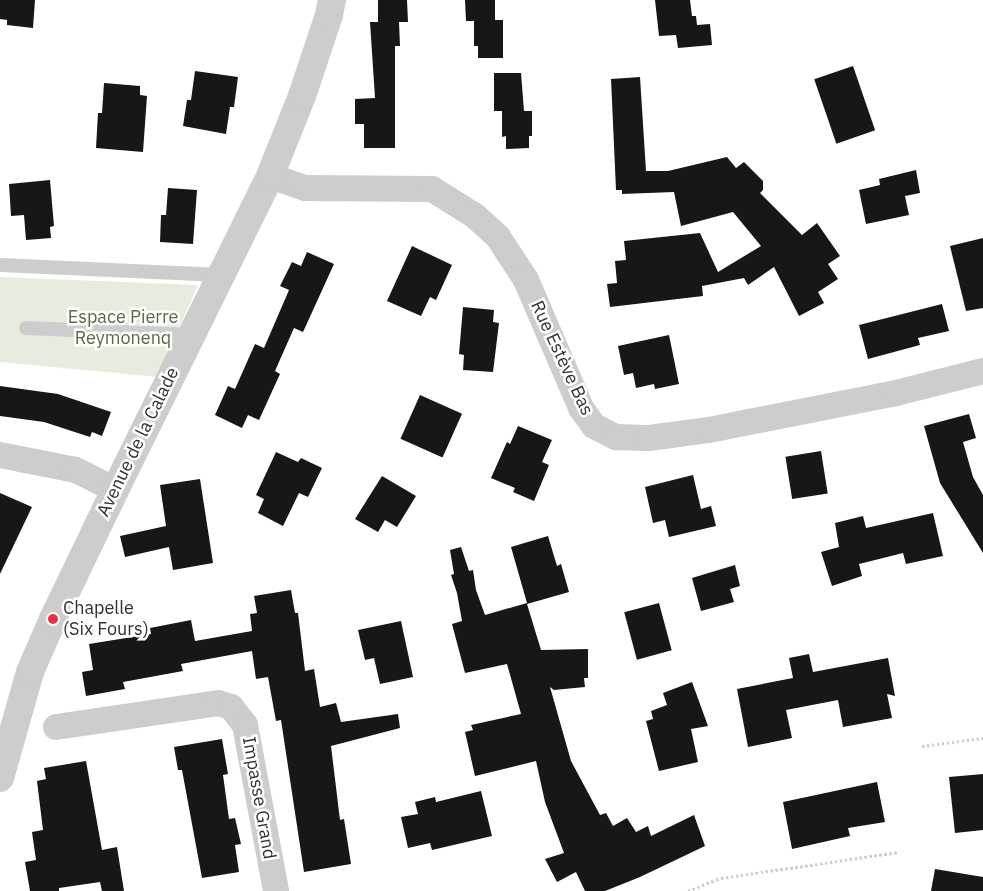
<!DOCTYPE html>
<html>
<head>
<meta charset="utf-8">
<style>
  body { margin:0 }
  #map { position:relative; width:983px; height:891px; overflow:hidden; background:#fff; font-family:"IBM Plex Sans",sans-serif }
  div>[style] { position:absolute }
  .green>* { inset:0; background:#e6edde }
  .building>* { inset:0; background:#171717; transform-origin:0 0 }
  .path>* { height:3px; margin-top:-1.5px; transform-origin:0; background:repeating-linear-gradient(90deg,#cdcdcd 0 2.5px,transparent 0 5px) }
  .service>* { height:14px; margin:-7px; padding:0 7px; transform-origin:7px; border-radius:7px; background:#cdcdcd }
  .minor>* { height:26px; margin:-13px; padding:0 13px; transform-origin:13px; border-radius:13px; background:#cdcdcd }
  .tertiary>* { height:28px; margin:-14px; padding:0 14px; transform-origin:14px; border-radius:14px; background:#cdcdcd }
  .dots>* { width:14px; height:14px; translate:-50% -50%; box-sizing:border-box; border:2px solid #fff; border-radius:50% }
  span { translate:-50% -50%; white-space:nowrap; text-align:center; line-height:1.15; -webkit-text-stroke:5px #fff; paint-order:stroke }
  .park-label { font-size:18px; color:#536d3d }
  .street-label { font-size:18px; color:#303030 }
  .poi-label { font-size:18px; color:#303030 }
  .left { translate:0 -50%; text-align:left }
</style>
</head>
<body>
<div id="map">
  <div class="green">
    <i style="clip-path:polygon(0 277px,198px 285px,157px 377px,0 362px)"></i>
  </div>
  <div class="building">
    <i style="clip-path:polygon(0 0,35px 0,33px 28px,7px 25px,7px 20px,0 19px)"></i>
    <i style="clip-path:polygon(378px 0,407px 0,408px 22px,399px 22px,400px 46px,395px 46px,395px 148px,364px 148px,364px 124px,355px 124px,355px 99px,375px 98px,370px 22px,378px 22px)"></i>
    <i style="clip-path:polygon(465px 0,495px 0,495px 20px,503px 20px,503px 58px,478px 58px,478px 46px,474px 46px,474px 21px,466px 21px)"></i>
    <i style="clip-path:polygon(655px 0,690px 0,692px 16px,696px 16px,697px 25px,710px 24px,712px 45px,678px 48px,676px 35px,659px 36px)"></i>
    <i style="left:853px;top:66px;width:68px;height:41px;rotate:71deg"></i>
    <i style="clip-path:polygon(195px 71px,238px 77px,234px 107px,230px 107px,226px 134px,183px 126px,187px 100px,191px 100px)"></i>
    <i style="clip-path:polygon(494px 73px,521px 73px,524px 111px,532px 111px,532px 136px,529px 136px,529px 148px,506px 149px,506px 136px,502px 137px,502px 111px,494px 111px)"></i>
    <i style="clip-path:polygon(640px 77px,646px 171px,668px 171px,727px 157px,736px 168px,744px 162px,763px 181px,763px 190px,760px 193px,802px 235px,817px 223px,840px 256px,828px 264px,838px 279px,818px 292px,824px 303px,799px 316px,774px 267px,748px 285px,744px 278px,702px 286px,703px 296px,610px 307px,607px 284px,617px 283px,615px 261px,626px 260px,624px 241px,700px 233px,718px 272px,761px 246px,733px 212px,681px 226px,674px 192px,622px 194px,622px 190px,616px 190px,611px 79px)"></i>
    <i style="clip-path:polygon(104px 83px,140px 86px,140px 95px,147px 96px,143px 152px,96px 148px,98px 113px,102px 113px)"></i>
    <i style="clip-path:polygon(916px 170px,920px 193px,905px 196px,909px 215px,866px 224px,859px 190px,880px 185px,879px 179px)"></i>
    <i style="clip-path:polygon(50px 180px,54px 226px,50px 227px,51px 238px,26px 240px,24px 215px,11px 216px,9px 184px)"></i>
    <i style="clip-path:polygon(168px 188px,197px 190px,193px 244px,160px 242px,161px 215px,166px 215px)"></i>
    <i style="clip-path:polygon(983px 238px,983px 308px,966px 311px,950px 246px)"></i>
    <i style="clip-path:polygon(412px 246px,452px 265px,436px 300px,430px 297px,421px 316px,387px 301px)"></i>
    <i style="clip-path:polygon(307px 252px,334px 264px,303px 332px,294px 328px,275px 371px,280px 374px,259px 420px,248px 415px,242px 428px,215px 415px,228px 386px,235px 389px,255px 344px,264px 348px,289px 290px,280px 286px,292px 262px,301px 266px)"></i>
    <i style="clip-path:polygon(942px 304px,949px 331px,918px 338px,920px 345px,868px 359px,859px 325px)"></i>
    <i style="clip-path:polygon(463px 307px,494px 310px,493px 322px,499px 323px,493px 372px,463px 370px,464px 355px,459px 354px)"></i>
    <i style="clip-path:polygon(669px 335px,679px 384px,655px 389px,654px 384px,636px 388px,633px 373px,624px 375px,618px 346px)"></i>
    <i style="clip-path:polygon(0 386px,58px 394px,111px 412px,102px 436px,92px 432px,90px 437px,44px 422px,0 416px)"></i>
    <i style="left:420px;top:395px;width:46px;height:48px;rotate:24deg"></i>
    <i style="clip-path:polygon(969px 414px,976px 438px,963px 442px,973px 477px,983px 495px,983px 553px,940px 483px,924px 426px)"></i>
    <i style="clip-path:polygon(518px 426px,552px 440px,542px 462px,549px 465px,534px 501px,513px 492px,515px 488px,491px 478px,507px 442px,510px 444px)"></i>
    <i style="left:821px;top:451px;width:43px;height:36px;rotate:81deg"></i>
    <i style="clip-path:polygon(276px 452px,298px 462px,301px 458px,322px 468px,308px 497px,299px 493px,283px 526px,258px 513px,264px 499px,256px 495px)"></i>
    <i style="clip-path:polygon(693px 475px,701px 509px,711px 506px,716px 526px,669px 537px,665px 520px,653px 523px,645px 487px)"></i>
    <i style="clip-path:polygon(382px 476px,416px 496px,397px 527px,385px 520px,378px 532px,355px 519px)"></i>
    <i style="clip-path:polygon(200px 479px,213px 563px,173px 570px,169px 547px,125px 557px,120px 536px,166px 526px,160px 485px)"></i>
    <i style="clip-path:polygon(0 493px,32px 507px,0 574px)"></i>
    <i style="clip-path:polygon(933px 513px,943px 556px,906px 564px,903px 553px,859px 564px,862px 576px,832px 586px,821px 552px,839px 547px,835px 523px,863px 516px,866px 528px)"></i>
    <i style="clip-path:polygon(548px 536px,557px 566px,561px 564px,569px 592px,527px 604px,541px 650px,588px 649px,588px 678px,584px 678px,585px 687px,554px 690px,550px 687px,571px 761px,600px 815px,606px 813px,613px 826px,627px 818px,636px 832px,648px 826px,651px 836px,694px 815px,705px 846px,640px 877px,605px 891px,585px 891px,576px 872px,557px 882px,545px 859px,564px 853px,545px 802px,536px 761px,475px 776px,465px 732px,473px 730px,471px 725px,521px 714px,507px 664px,465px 673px,452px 624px,462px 621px,457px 593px,451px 575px,454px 574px,450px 550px,461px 547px,469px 571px,473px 570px,476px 590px,485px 615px,527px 603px,511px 547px)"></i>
    <i style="clip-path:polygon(735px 565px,740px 586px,730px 589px,734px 602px,701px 611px,692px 578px)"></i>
    <i style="clip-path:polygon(291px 590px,295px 613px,298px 613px,305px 671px,314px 669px,320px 707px,336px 703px,341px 722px,398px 714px,400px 728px,331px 746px,340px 820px,344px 819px,351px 864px,304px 872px,281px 720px,276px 721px,268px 677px,256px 679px,252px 651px,181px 664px,183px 671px,123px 682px,125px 689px,86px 696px,82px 672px,93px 670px,89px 644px,151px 634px,150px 628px,191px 620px,195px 641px,252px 631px,250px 614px,257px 613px,254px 596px)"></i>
    <i style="left:659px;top:603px;width:49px;height:36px;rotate:75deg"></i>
    <i style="clip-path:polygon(401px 621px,413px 677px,380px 684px,374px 658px,365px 660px,358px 630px)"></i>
    <i style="clip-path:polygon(809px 654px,813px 672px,888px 658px,895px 696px,887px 694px,892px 718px,843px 727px,838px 700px,786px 710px,792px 738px,748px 747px,737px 689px,793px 678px,789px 658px)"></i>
    <i style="clip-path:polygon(692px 682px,708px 726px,691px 729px,698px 762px,659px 771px,646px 721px,653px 719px,651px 711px,667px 705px,663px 693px)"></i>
    <i style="clip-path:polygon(222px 739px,228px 774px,223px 775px,229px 819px,235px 818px,241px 844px,235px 845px,239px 872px,202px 878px,182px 770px,178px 770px,174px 747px)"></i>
    <i style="clip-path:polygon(86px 761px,102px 850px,117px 847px,124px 891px,102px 891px,100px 882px,59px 888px,59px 891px,30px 891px,25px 862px,36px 860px,32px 832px,43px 830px,37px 781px,46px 779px,44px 768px)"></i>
    <i style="clip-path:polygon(983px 774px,983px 830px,955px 833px,949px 777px)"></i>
    <i style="clip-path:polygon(877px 782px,885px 822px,848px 828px,850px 836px,792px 849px,783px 802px)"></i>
    <i style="clip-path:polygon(481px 791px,492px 836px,432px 850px,430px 843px,408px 848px,401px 817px,418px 814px,415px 802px,435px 797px,436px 802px)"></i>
    <i style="clip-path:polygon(935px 869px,983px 877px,983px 891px,931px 891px)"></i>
  </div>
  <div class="path">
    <i style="left:922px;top:746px;width:62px;rotate:-7.5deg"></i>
    <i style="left:688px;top:891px;width:35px;rotate:-22deg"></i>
    <i style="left:721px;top:878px;width:180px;rotate:-8.3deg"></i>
  </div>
  <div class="service">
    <i style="left:0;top:265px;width:221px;rotate:2.6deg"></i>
    <i style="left:26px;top:328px;width:165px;rotate:2.4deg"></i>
  </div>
  <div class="minor">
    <i style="left:270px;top:176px;width:37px;rotate:19deg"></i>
    <i style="left:305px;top:188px;width:127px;rotate:0.5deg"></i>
    <i style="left:432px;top:189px;width:51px;rotate:32.1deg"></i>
    <i style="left:475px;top:216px;width:31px;rotate:42deg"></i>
    <i style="left:498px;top:237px;width:51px;rotate:56.9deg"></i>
    <i style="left:526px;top:280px;width:139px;rotate:66.7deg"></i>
    <i style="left:581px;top:408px;width:22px;rotate:54deg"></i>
    <i style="left:594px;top:426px;width:25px;rotate:27deg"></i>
    <i style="left:616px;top:437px;width:33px;rotate:2deg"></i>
    <i style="left:649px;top:438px;width:61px;rotate:-7.6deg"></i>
    <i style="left:709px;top:430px;width:191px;rotate:-11.2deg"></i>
    <i style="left:896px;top:393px;width:90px;rotate:-14.2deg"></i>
    <i style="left:0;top:455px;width:77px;rotate:11.2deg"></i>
    <i style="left:76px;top:470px;width:44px;rotate:27.1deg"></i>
    <i style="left:56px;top:727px;width:164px;rotate:-8.4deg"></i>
    <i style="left:218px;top:703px;width:14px;rotate:17deg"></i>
    <i style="left:231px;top:707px;width:23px;rotate:52deg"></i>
    <i style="left:245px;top:725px;width:169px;rotate:79.4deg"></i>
  </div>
  <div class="tertiary">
    <i style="left:0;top:778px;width:110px;rotate:-74.2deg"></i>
    <i style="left:30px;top:672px;width:58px;rotate:-66.5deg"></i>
    <i style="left:53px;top:619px;width:143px;rotate:-64.3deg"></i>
    <i style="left:115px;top:490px;width:350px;rotate:-63.7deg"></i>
    <i style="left:270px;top:176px;width:86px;rotate:-68.2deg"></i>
    <i style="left:302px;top:96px;width:85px;rotate:-71.6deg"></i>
    <i style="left:329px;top:15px;width:15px;rotate:-79deg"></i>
  </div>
  <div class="dots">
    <i style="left:53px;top:619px;background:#e7333f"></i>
  </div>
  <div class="park-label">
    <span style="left:123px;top:328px">Espace Pierre<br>Reymonenq</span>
  </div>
  <div class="street-label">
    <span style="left:562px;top:358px;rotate:65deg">Rue Estève Bas</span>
    <span style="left:138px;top:442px;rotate:-64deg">Avenue de la Calade</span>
    <span style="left:259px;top:798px;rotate:80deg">Impasse Grand</span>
  </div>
  <div class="poi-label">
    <span class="left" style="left:63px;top:619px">Chapelle<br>(Six Fours)</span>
  </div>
</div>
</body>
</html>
